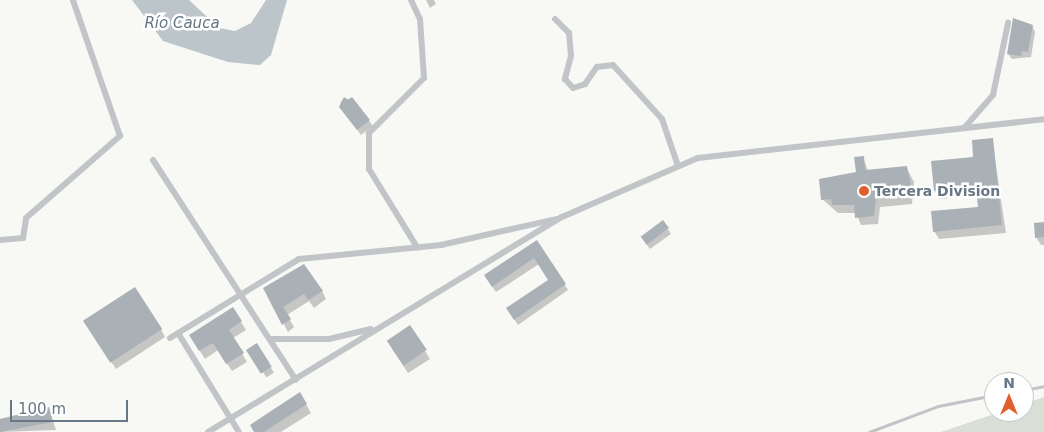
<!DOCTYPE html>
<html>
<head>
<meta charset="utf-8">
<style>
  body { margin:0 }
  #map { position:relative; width:1044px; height:432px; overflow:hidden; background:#f8f8f5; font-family:"DejaVu Sans",sans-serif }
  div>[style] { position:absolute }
  .green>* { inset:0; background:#d9ded6 }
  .water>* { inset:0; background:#bbc5ca }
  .shadow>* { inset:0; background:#0003; transform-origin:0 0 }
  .building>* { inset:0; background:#a9b1b7; transform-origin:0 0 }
  .lane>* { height:3px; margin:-1.5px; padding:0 1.5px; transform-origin:1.5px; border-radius:1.5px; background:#c1c5c8 }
  .street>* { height:6px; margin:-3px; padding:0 3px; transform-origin:3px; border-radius:3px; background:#c1c5c8 }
  .dots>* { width:14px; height:14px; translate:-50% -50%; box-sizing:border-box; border:2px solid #fff; border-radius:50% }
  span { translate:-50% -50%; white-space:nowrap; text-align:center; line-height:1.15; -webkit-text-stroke:5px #fff; paint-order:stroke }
  .poi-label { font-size:14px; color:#677785; font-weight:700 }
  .left { translate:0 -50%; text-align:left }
  .water-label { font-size:15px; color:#637781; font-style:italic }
  .north { position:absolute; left:984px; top:372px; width:50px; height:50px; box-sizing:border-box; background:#fff; border:1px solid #c2c9ce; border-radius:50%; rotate:0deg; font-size:14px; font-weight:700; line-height:20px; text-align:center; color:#677785 }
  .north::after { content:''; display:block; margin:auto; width:18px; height:22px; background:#df5f2e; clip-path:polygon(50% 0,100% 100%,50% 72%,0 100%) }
  .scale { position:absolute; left:10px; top:400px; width:118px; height:22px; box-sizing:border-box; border:2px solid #677785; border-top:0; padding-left:6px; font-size:15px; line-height:18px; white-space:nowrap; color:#677785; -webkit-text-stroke:4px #fff; paint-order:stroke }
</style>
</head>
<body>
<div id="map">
  <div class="green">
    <i style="clip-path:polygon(1044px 397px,1044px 432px,941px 432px,1000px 412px,1024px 412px,1024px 404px)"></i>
  </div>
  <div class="water">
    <i style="clip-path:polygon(132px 0,189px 0,219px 28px,235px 31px,251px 23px,266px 0,287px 0,271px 55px,260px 65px,228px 62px,163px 41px)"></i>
  </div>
  <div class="shadow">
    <i style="clip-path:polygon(426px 0,434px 0,436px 4px,430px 8px)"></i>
    <i style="clip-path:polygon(1032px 26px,1035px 32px,1031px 57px,1012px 59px,1008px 54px)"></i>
    <i style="clip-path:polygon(352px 98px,373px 126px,361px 135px,340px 107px,341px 101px)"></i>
    <i style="clip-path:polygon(992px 139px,1006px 233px,939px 239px,934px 231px,980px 208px,978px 196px,939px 199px,935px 191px)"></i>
    <i style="clip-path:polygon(863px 157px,868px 171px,906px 167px,914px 182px,912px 204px,880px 207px,878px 224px,861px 225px,856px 213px,838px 213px,822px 199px,857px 173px)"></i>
    <i style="clip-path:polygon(1044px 223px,1044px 245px,1041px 245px,1036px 237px)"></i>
    <i style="clip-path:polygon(668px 229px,671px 234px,650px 249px,645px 242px)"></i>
    <i style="clip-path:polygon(537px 241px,568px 290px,518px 325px,511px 314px,550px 280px,539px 264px,496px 292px,489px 282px)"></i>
    <i style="clip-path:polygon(265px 288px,322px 291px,326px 299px,314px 308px,309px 301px,287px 315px,294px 327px,288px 332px)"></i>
    <i style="clip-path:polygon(233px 309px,246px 330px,233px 338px,247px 362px,232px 371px,218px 350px,205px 359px,195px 343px)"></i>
    <i style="clip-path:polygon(410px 327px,430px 359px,408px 373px,392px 349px)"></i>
    <i style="clip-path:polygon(89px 329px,161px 329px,165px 337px,116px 369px)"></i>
    <i style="left:256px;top:344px;width:34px;height:9px;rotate:58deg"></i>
    <i style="clip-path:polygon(300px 394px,311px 413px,281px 432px,255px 432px)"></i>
    <i style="clip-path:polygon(49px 408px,56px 430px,0 432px,0 420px)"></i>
  </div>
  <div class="building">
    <i style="clip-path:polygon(1013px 18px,1033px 25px,1028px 52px,1022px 51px,1021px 56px,1007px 54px)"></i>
    <i style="clip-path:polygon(344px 97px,348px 100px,352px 97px,370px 120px,357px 130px,339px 107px)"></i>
    <i style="clip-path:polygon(993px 138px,1002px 225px,933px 232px,931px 211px,978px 207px,976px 188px,934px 191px,931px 161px,973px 157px,972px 140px)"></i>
    <i style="clip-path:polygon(864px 156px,865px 170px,907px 166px,911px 186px,907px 186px,908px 196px,876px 199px,874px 216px,855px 218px,854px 205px,832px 205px,831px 199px,821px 200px,819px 179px,856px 172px,854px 157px)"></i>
    <i style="left:663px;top:220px;width:10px;height:28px;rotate:53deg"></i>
    <i style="clip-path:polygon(1044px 222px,1044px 237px,1035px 238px,1034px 223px)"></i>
    <i style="clip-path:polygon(537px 240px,566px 284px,514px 320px,506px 308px,548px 280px,534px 258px,492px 287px,484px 275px)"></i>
    <i style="clip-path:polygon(304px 264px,323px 291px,308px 300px,304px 294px,283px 307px,291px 319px,282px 325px,263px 288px)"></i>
    <i style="left:135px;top:287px;width:50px;height:62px;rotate:57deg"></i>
    <i style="clip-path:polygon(233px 307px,242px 321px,229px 330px,244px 353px,226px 364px,213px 343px,199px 351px,189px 335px)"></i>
    <i style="left:410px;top:325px;width:30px;height:28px;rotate:56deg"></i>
    <i style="left:257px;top:343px;width:28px;height:13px;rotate:58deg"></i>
    <i style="clip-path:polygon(300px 392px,307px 404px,264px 432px,254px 432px,250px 425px)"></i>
    <i style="clip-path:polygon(49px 407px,53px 422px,0 432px,0 419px)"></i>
  </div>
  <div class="lane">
    <i style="left:1024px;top:390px;width:20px;rotate:-11deg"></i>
    <i style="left:869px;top:432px;width:74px;rotate:-20.6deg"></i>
    <i style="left:938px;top:406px;width:57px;rotate:-11.1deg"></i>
  </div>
  <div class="street">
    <i style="left:411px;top:0;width:21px;rotate:65deg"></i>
    <i style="left:420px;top:19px;width:59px;rotate:86.1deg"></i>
    <i style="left:424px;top:78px;width:78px;rotate:135deg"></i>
    <i style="left:369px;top:133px;width:36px;rotate:90deg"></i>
    <i style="left:369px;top:169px;width:92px;rotate:58.4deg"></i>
    <i style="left:555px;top:19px;width:20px;rotate:45deg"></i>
    <i style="left:569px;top:33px;width:23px;rotate:85deg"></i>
    <i style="left:571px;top:56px;width:24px;rotate:105deg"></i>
    <i style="left:565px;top:79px;width:12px;rotate:48deg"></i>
    <i style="left:573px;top:88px;width:13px;rotate:-18deg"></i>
    <i style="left:585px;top:84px;width:21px;rotate:-55deg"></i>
    <i style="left:597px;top:67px;width:16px;rotate:-7deg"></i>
    <i style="left:613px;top:65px;width:73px;rotate:47.8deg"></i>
    <i style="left:662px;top:119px;width:50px;rotate:71.2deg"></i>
    <i style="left:965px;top:127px;width:43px;rotate:-48.8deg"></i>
    <i style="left:993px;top:95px;width:74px;rotate:-78.2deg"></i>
    <i style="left:153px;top:160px;width:262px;rotate:57deg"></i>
    <i style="left:0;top:240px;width:23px;rotate:-5deg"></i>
    <i style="left:23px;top:238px;width:20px;rotate:-81deg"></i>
    <i style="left:26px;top:218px;width:125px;rotate:-41.1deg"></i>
    <i style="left:120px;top:136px;width:144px;rotate:-109.1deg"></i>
    <i style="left:178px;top:333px;width:116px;rotate:58.4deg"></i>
    <i style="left:170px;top:338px;width:151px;rotate:-31.5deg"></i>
    <i style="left:299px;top:259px;width:143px;rotate:-5.6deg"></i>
    <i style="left:441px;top:245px;width:118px;rotate:-12.7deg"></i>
    <i style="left:270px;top:339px;width:59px"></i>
    <i style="left:329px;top:339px;width:43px;rotate:-13.4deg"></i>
    <i style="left:208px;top:432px;width:414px;rotate:-31.3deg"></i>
    <i style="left:562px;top:217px;width:148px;rotate:-23.5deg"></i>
    <i style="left:698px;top:158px;width:348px;rotate:-6.4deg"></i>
  </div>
  <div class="dots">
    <i style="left:864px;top:191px;background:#df5f2e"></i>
  </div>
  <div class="poi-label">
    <span class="left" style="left:874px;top:191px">Tercera Division</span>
  </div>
  <div class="water-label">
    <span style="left:182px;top:24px">Río Cauca</span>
  </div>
  <div class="north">N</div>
  <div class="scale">100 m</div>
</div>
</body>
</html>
